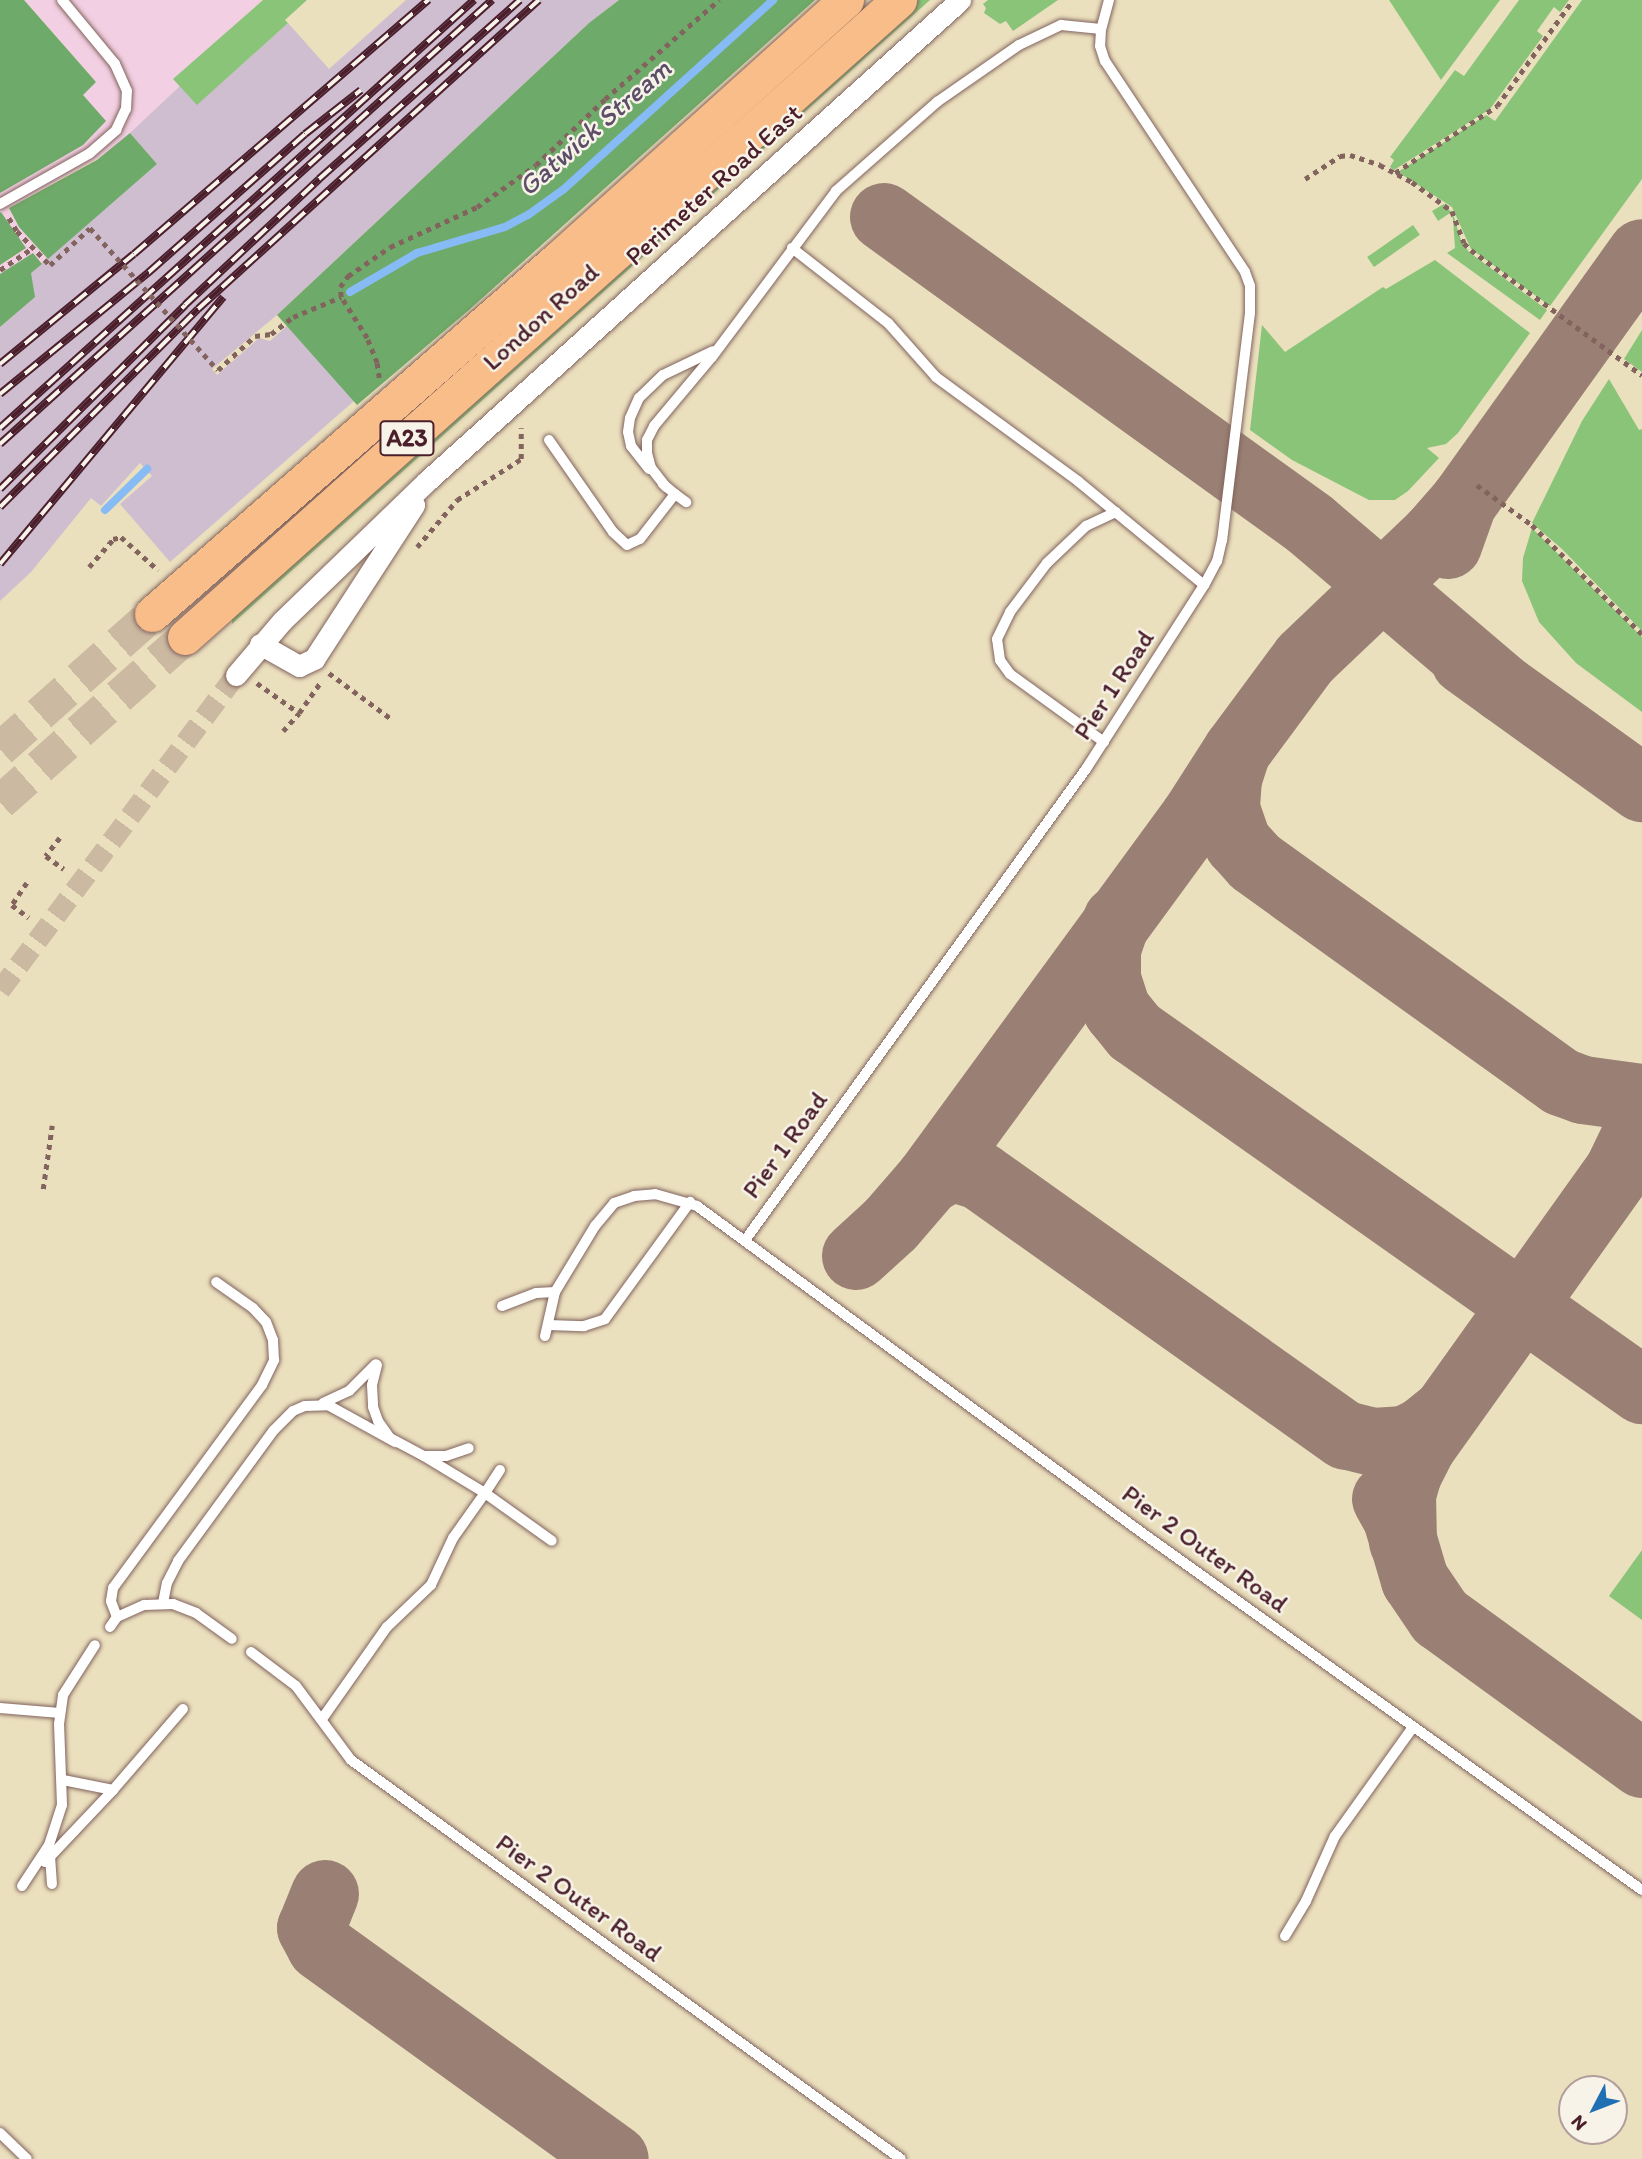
<!DOCTYPE html>
<html>
<head>
<meta charset="utf-8">
<style>
  body { margin:0 }
  #map { position:relative; width:1642px; height:2159px; overflow:hidden; background:#ebe0be; font-family:Itim,sans-serif }
  div>[style] { position:absolute }
  .built>* { inset:0; background:#f2cfe2 }
  .industrial>* { inset:0; background:#cfbdd0 }
  .green>* { inset:0; background:#89c479; transform-origin:0 0 }
  .forest>* { inset:0; background:#6eaa69 }
  .stream>* { height:8px; margin:-4px; padding:0 4px; transform-origin:4px; border-radius:4px; background:#87bbf5 }
  .taxiway>* { height:68px; margin:-34px; padding:0 34px; transform-origin:34px; border-radius:34px; background:#9a8074 }
  .street-tunnel>* { height:21px; margin-top:-10.5px; transform-origin:0; background:repeating-linear-gradient(90deg,#cbb9a1 0 21px,transparent 0 31px) }
  .primary-tunnel>* { height:35px; margin-top:-17.5px; transform-origin:0; background:repeating-linear-gradient(90deg,#cbb9a1 0 35px,transparent 0 53px) }
  .path>* { height:4.5px; margin-top:-2.25px; transform-origin:0; background:repeating-linear-gradient(90deg,#82635e 0 5px,transparent 0 10px) }
  .roads { filter:drop-shadow(0 0 2px #82635e) drop-shadow(0 0 2px #82635e) }
  .lane>* { height:10px; margin:-5px; padding:0 5px; transform-origin:5px; border-radius:5px; background:#fff }
  .street>* { height:21px; margin:-10.5px; padding:0 10.5px; transform-origin:10.5px; border-radius:10.5px; background:#fff }
  .primary>* { height:35px; margin:-17.5px; padding:0 17.5px; transform-origin:17.5px; border-radius:17.5px; background:#f8bd89 }
  .rail>* { height:8px; margin-top:-4px; transform-origin:0; background:repeating-linear-gradient(90deg,#f7f3e8 0 16px,#4a1f2b 0 32px); box-sizing:border-box; border-block:2px solid #4a1f2b }
  .path-bridge>* { height:4.5px; margin-top:-2.25px; transform-origin:0; background:repeating-linear-gradient(90deg,#82635e 0 5px,transparent 0 10px) }
  span { translate:-50% -50%; white-space:nowrap; text-align:center; line-height:1.15; -webkit-text-stroke:5px #f7f3e8; paint-order:stroke }
  .shield-label span { padding:2px 5px; background:#f7f3e8; border:2px solid; border-radius:5px; -webkit-text-stroke-width:0 }
  .shield-label { font-size:24px; color:#4a1f2b; font-weight:700 }
  .street-label { font-size:26px; color:#4a1f2b }
  .water-label { font-size:28px; color:#5c4e68; font-style:italic }
  .north { position:absolute; left:1558px; top:2075px; width:70px; height:70px; box-sizing:border-box; background:#f7f3e8; border:2px solid #b29e9c; border-radius:50%; rotate:228deg; font-size:19px; font-weight:700; line-height:28px; text-align:center; color:#4a1f2b }
  .north::after { content:''; display:block; margin:auto; width:24px; height:32px; background:#1f6fb2; clip-path:polygon(50% 0,100% 100%,50% 72%,0 100%) }
</style>
</head>
<body>
<div id="map">
  <div class="built">
    <i style="clip-path:polygon(24px 0,263px 0,174px 79px,180px 86px,114px 149px,9px 208px,19px 227px,48px 259px,42px 264px,33px 254px,0 274px,0 265px,26px 248px,0 213px,0 193px,91px 138px,82px 94px,96px 82px)"></i>
  </div>
  <div class="industrial">
    <i style="clip-path:polygon(406px 0,619px 0,589px 23px,277px 315px,212px 369px,217px 375px,259px 338px,270px 341px,287px 326px,354px 401px,170px 562px,120px 504px,152px 476px,140px 463px,101px 506px,91px 498px,31px 572px,0 601px,0 327px,34px 297px,30px 273px,157px 164px,130px 133px,180px 86px,197px 104px,288px 23px,329px 69px)"></i>
  </div>
  <div class="green">
    <i style="clip-path:polygon(263px 0,307px 0,285px 20px,288px 23px,197px 105px,173px 79px)"></i>
    <i style="clip-path:polygon(914px 0,930px 0,232px 624px,232px 616px)"></i>
    <i style="clip-path:polygon(988px 0,1058px 0,1013px 31px,1006px 21px,1000px 24px,984px 13px,986px 8px,983px 4px)"></i>
    <i style="clip-path:polygon(1389px 0,1500px 0,1441px 80px)"></i>
    <i style="clip-path:polygon(1519px 0,1569px 0,1560px 12px,1554px 7px,1537px 31px,1543px 36px,1490px 109px,1394px 170px,1390px 167px,1394px 160px,1390px 157px,1455px 70px,1464px 76px)"></i>
    <i style="clip-path:polygon(1582px 0,1642px 0,1642px 179px,1550px 306px,1471px 249px,1452px 207px,1398px 172px,1486px 115px,1495px 121px)"></i>
    <i style="clip-path:polygon(1444px 204px,1453px 214px,1461px 240px,1469px 252px,1547px 310px,1540px 320px,1447px 253px,1455px 248px,1453px 219px,1450px 213px,1438px 221px,1432px 211px)"></i>
    <i style="left:1413px;top:225px;width:12px;height:56px;rotate:55deg"></i>
    <i style="clip-path:polygon(1435px 260px,1530px 333px,1458px 433px,1446px 444px,1427px 448px,1439px 458px,1408px 491px,1395px 500px,1369px 500px,1292px 460px,1250px 430px,1262px 325px,1285px 352px,1383px 287px,1386px 289px)"></i>
    <i style="clip-path:polygon(1642px 330px,1642px 372px,1624px 359px)"></i>
    <i style="clip-path:polygon(1609px 379px,1639px 430px,1642px 429px,1642px 631px,1562px 549px,1532px 523px,1582px 421px)"></i>
    <i style="clip-path:polygon(1532px 528px,1642px 637px,1642px 712px,1576px 663px,1539px 622px,1522px 581px,1523px 558px)"></i>
    <i style="clip-path:polygon(1642px 1550px,1642px 1620px,1609px 1596px)"></i>
  </div>
  <div class="forest">
    <i style="clip-path:polygon(0 0,24px 0,96px 82px,83px 95px,106px 121px,83px 145px,0 193px)"></i>
    <i style="clip-path:polygon(619px 0,815px 0,469px 310px,357px 405px,277px 315px,589px 23px)"></i>
    <i style="clip-path:polygon(130px 133px,157px 164px,48px 259px,19px 227px,9px 208px,97px 160px)"></i>
    <i style="clip-path:polygon(1px 212px,26px 248px,0 265px,0 213px)"></i>
    <i style="clip-path:polygon(33px 253px,42px 264px,31px 273px,35px 297px,0 327px,0 274px)"></i>
  </div>
  <div class="stream">
    <i style="left:350px;top:292px;width:78px;rotate:-30.2deg"></i>
    <i style="left:417px;top:253px;width:92px;rotate:-16.5deg"></i>
    <i style="left:505px;top:227px;width:26px;rotate:-28deg"></i>
    <i style="left:528px;top:215px;width:44px;rotate:-35.8deg"></i>
    <i style="left:564px;top:189px;width:282px;rotate:-42.1deg"></i>
    <i style="left:105px;top:510px;width:59px;rotate:-44.3deg"></i>
  </div>
  <div class="taxiway">
    <i style="left:884px;top:217px;width:525px;rotate:35.78deg"></i>
    <i style="left:1310px;top:524px;width:255px;rotate:40.4deg"></i>
    <i style="left:1448px;top:545px;width:45px;rotate:-70.3deg"></i>
    <i style="left:1463px;top:503px;width:307px;rotate:-54.4deg"></i>
    <i style="left:1465px;top:661px;width:218px;rotate:35.7deg"></i>
    <i style="left:1237px;top:751px;width:28px;rotate:108deg"></i>
    <i style="left:1228px;top:778px;width:31px;rotate:94deg"></i>
    <i style="left:1226px;top:809px;width:36px;rotate:71deg"></i>
    <i style="left:1238px;top:843px;width:25px;rotate:48deg"></i>
    <i style="left:1255px;top:862px;width:377px;rotate:35.7deg"></i>
    <i style="left:1561px;top:1082px;width:23px;rotate:20deg"></i>
    <i style="left:1583px;top:1090px;width:60px;rotate:7.7deg"></i>
    <i style="left:1117px;top:920px;width:31px;rotate:109deg"></i>
    <i style="left:1107px;top:949px;width:30px;rotate:90deg"></i>
    <i style="left:1107px;top:979px;width:33px;rotate:72deg"></i>
    <i style="left:1117px;top:1010px;width:28px;rotate:51deg"></i>
    <i style="left:1135px;top:1032px;width:621px;rotate:35.23deg"></i>
    <i style="left:929px;top:1180px;width:18px;rotate:-29deg"></i>
    <i style="left:945px;top:1171px;width:12px;rotate:-9deg"></i>
    <i style="left:957px;top:1169px;width:24px;rotate:17deg"></i>
    <i style="left:980px;top:1176px;width:448px;rotate:35.4deg"></i>
    <i style="left:1345px;top:1435px;width:30px;rotate:14deg"></i>
    <i style="left:1374px;top:1442px;width:31px;rotate:-4deg"></i>
    <i style="left:1405px;top:1440px;width:20px;rotate:-27deg"></i>
    <i style="left:1423px;top:1431px;width:28px;rotate:-39deg"></i>
    <i style="left:856px;top:1256px;width:47px;rotate:-42.4deg"></i>
    <i style="left:891px;top:1224px;width:58px;rotate:-49.2deg"></i>
    <i style="left:929px;top:1180px;width:449px;rotate:-53.8deg"></i>
    <i style="left:1194px;top:818px;width:80px;rotate:-57.3deg"></i>
    <i style="left:1237px;top:751px;width:114px;rotate:-53.5deg"></i>
    <i style="left:1305px;top:659px;width:180px;rotate:-43.6deg"></i>
    <i style="left:1435px;top:535px;width:43px;rotate:-48.8deg"></i>
    <i style="left:1386px;top:1499px;width:23px;rotate:61deg"></i>
    <i style="left:1397px;top:1519px;width:64px;rotate:73.6deg"></i>
    <i style="left:1415px;top:1580px;width:45px;rotate:56deg"></i>
    <i style="left:1440px;top:1617px;width:250px;rotate:36deg"></i>
    <i style="left:1403px;top:1542px;width:47px;rotate:-91.2deg"></i>
    <i style="left:1402px;top:1495px;width:22px;rotate:-74deg"></i>
    <i style="left:1408px;top:1474px;width:33px;rotate:-63deg"></i>
    <i style="left:1423px;top:1445px;width:335px;rotate:-54.5deg"></i>
    <i style="left:1618px;top:1172px;width:55px;rotate:-64.4deg"></i>
    <i style="left:325px;top:1894px;width:37px;rotate:112deg"></i>
    <i style="left:311px;top:1928px;width:21px;rotate:62deg"></i>
    <i style="left:321px;top:1947px;width:362px;rotate:35.8deg"></i>
  </div>
  <div class="street-tunnel">
    <i style="left:0;top:990px;width:394px;rotate:-53.2deg"></i>
  </div>
  <div class="primary-tunnel">
    <i style="left:0;top:749px;width:203px;rotate:-41.6deg"></i>
    <i style="left:0;top:802px;width:248px;rotate:-41.7deg"></i>
  </div>
  <div class="path">
    <i style="left:1395px;top:173px;width:122px;rotate:-33.3deg"></i>
    <i style="left:1497px;top:106px;width:130px;rotate:-54.4deg"></i>
    <i style="left:1305px;top:179px;width:42px;rotate:-33.3deg"></i>
    <i style="left:1340px;top:156px;width:10px;rotate:-6deg"></i>
    <i style="left:1350px;top:155px;width:32px;rotate:18deg"></i>
    <i style="left:1380px;top:165px;width:36px;rotate:28deg"></i>
    <i style="left:1412px;top:182px;width:49px;rotate:35.9deg"></i>
    <i style="left:1452px;top:211px;width:34px;rotate:69deg"></i>
    <i style="left:1464px;top:243px;width:10px;rotate:45deg"></i>
    <i style="left:1471px;top:250px;width:212px;rotate:36.2deg"></i>
    <i style="left:9px;top:218px;width:15px;rotate:58deg"></i>
    <i style="left:17px;top:231px;width:47px;rotate:45.9deg"></i>
    <i style="left:50px;top:265px;width:54px;rotate:-42.8deg"></i>
    <i style="left:0;top:270px;width:40px;rotate:-34deg"></i>
    <i style="left:218px;top:370px;width:50px;rotate:-42.6deg"></i>
    <i style="left:255px;top:336px;width:16px;rotate:-7deg"></i>
    <i style="left:271px;top:334px;width:28px;rotate:-38deg"></i>
    <i style="left:293px;top:317px;width:52px;rotate:-22.6deg"></i>
    <i style="left:379px;top:378px;width:15px;rotate:-98deg"></i>
    <i style="left:377px;top:363px;width:27px;rotate:-112deg"></i>
    <i style="left:367px;top:338px;width:49px;rotate:-122.4deg"></i>
    <i style="left:341px;top:297px;width:10px;rotate:-96deg"></i>
    <i style="left:340px;top:287px;width:14px;rotate:-54deg"></i>
    <i style="left:348px;top:276px;width:51px;rotate:-34.6deg"></i>
    <i style="left:390px;top:247px;width:96px;rotate:-24.7deg"></i>
    <i style="left:477px;top:207px;width:72px;rotate:-35.4deg"></i>
    <i style="left:536px;top:165px;width:95px;rotate:-43.7deg"></i>
    <i style="left:605px;top:99px;width:151px;rotate:-41deg"></i>
    <i style="left:1477px;top:485px;width:68px;rotate:36deg"></i>
    <i style="left:1532px;top:525px;width:155px;rotate:44.7deg"></i>
    <i style="left:417px;top:547px;width:62px;rotate:-49.6deg"></i>
    <i style="left:457px;top:500px;width:76px;rotate:-32.6deg"></i>
    <i style="left:521px;top:459px;width:31px;rotate:-90deg"></i>
    <i style="left:89px;top:567px;width:37px;rotate:-49deg"></i>
    <i style="left:113px;top:539px;width:8px;rotate:-14deg"></i>
    <i style="left:121px;top:537px;width:50px;rotate:41.7deg"></i>
    <i style="left:329px;top:673px;width:76px;rotate:36.4deg"></i>
    <i style="left:257px;top:683px;width:52px;rotate:35.5deg"></i>
    <i style="left:299px;top:713px;width:38px;rotate:-55deg"></i>
    <i style="left:283px;top:731px;width:24px;rotate:-48deg"></i>
    <i style="left:60px;top:838px;width:23px;rotate:128deg"></i>
    <i style="left:46px;top:856px;width:22px;rotate:36deg"></i>
    <i style="left:27px;top:883px;width:27px;rotate:124deg"></i>
    <i style="left:12px;top:905px;width:21px;rotate:37deg"></i>
    <i style="left:43px;top:1189px;width:64px;rotate:-81.9deg"></i>
  </div>
  <div class="roads">
    <div class="lane">
      <i style="left:1109px;top:0;width:30px;rotate:105deg"></i>
      <i style="left:1101px;top:29px;width:17px;rotate:93deg"></i>
      <i style="left:1100px;top:46px;width:16px;rotate:72deg"></i>
      <i style="left:1105px;top:61px;width:253px;rotate:56.4deg"></i>
      <i style="left:1245px;top:272px;width:15px;rotate:70deg"></i>
      <i style="left:1250px;top:286px;width:27px;rotate:90deg"></i>
      <i style="left:1250px;top:313px;width:229px;rotate:97deg"></i>
      <i style="left:1222px;top:540px;width:22px;rotate:103deg"></i>
      <i style="left:1217px;top:561px;width:27px;rotate:118deg"></i>
      <i style="left:0;top:204px;width:103px;rotate:-29.5deg"></i>
      <i style="left:90px;top:153px;width:35px;rotate:-41deg"></i>
      <i style="left:116px;top:130px;width:23px;rotate:-65deg"></i>
      <i style="left:126px;top:109px;width:18px;rotate:-87deg"></i>
      <i style="left:127px;top:91px;width:30px;rotate:-114deg"></i>
      <i style="left:115px;top:64px;width:83px;rotate:-129.6deg"></i>
      <i style="left:549px;top:440px;width:112px;rotate:55.2deg"></i>
      <i style="left:613px;top:532px;width:19px;rotate:43deg"></i>
      <i style="left:627px;top:545px;width:14px;rotate:-25deg"></i>
      <i style="left:640px;top:539px;width:57px;rotate:-52.1deg"></i>
      <i style="left:675px;top:494px;width:16px;rotate:-140deg"></i>
      <i style="left:649px;top:469px;width:29px;rotate:-128deg"></i>
      <i style="left:631px;top:446px;width:14px;rotate:-102deg"></i>
      <i style="left:628px;top:432px;width:14px;rotate:-82deg"></i>
      <i style="left:630px;top:418px;width:22px;rotate:-66deg"></i>
      <i style="left:639px;top:398px;width:33px;rotate:-44deg"></i>
      <i style="left:663px;top:375px;width:55px;rotate:-25.6deg"></i>
      <i style="left:666px;top:487px;width:24px;rotate:-128deg"></i>
      <i style="left:651px;top:468px;width:16px;rotate:-105deg"></i>
      <i style="left:647px;top:453px;width:13px;rotate:-90deg"></i>
      <i style="left:647px;top:440px;width:16px;rotate:-63deg"></i>
      <i style="left:654px;top:426px;width:90px;rotate:-50deg"></i>
      <i style="left:712px;top:357px;width:207px;rotate:-53.2deg"></i>
      <i style="left:836px;top:191px;width:135px;rotate:-41.4deg"></i>
      <i style="left:937px;top:102px;width:100px;rotate:-34.8deg"></i>
      <i style="left:1019px;top:45px;width:47px;rotate:-25.5deg"></i>
      <i style="left:1061px;top:25px;width:40px;rotate:5.7deg"></i>
      <i style="left:675px;top:494px;width:14px;rotate:36deg"></i>
      <i style="left:1104px;top:742px;width:116px;rotate:-144.1deg"></i>
      <i style="left:1010px;top:674px;width:17px;rotate:-126deg"></i>
      <i style="left:1000px;top:660px;width:21px;rotate:-98deg"></i>
      <i style="left:997px;top:639px;width:30px;rotate:-64deg"></i>
      <i style="left:1010px;top:612px;width:61px;rotate:-52.9deg"></i>
      <i style="left:1047px;top:563px;width:54px;rotate:-43.5deg"></i>
      <i style="left:1086px;top:526px;width:33px;rotate:-25deg"></i>
      <i style="left:746px;top:1239px;width:580px;rotate:-54.12deg"></i>
      <i style="left:1086px;top:769px;width:219px;rotate:-57.3deg"></i>
      <i style="left:1204px;top:585px;width:163px;rotate:-140.5deg"></i>
      <i style="left:1078px;top:481px;width:176px;rotate:-143.8deg"></i>
      <i style="left:936px;top:377px;width:72px;rotate:-131.6deg"></i>
      <i style="left:888px;top:323px;width:122px;rotate:-142deg"></i>
      <i style="left:502px;top:1306px;width:36px;rotate:-21deg"></i>
      <i style="left:536px;top:1293px;width:19px;rotate:-3deg"></i>
      <i style="left:548px;top:1325px;width:36px;rotate:2deg"></i>
      <i style="left:584px;top:1326px;width:22px;rotate:-18deg"></i>
      <i style="left:605px;top:1319px;width:145px;rotate:-54deg"></i>
      <i style="left:545px;top:1336px;width:45px;rotate:-77.2deg"></i>
      <i style="left:555px;top:1292px;width:77px;rotate:-58.8deg"></i>
      <i style="left:595px;top:1226px;width:30px;rotate:-50deg"></i>
      <i style="left:614px;top:1203px;width:21px;rotate:-19deg"></i>
      <i style="left:634px;top:1196px;width:21px;rotate:-5deg"></i>
      <i style="left:655px;top:1194px;width:44px;rotate:15.9deg"></i>
      <i style="left:697px;top:1206px;width:551px;rotate:36.29deg"></i>
      <i style="left:1141px;top:1532px;width:616px;rotate:35.55deg"></i>
      <i style="left:377px;top:1365px;width:21px;rotate:104deg"></i>
      <i style="left:372px;top:1385px;width:22px;rotate:87deg"></i>
      <i style="left:373px;top:1407px;width:15px;rotate:70deg"></i>
      <i style="left:378px;top:1421px;width:21px;rotate:55deg"></i>
      <i style="left:390px;top:1438px;width:38px;rotate:28deg"></i>
      <i style="left:424px;top:1456px;width:22px"></i>
      <i style="left:446px;top:1456px;width:24px;rotate:-19deg"></i>
      <i style="left:323px;top:1403px;width:29px;rotate:-25deg"></i>
      <i style="left:349px;top:1391px;width:38px;rotate:-45deg"></i>
      <i style="left:500px;top:1470px;width:27px;rotate:123deg"></i>
      <i style="left:485px;top:1493px;width:82px;rotate:35.6deg"></i>
      <i style="left:163px;top:1603px;width:20px;rotate:-79deg"></i>
      <i style="left:167px;top:1583px;width:25px;rotate:-63deg"></i>
      <i style="left:178px;top:1561px;width:162px;rotate:-53.8deg"></i>
      <i style="left:274px;top:1430px;width:27px;rotate:-45deg"></i>
      <i style="left:293px;top:1411px;width:13px;rotate:-23deg"></i>
      <i style="left:305px;top:1406px;width:23px;rotate:-2deg"></i>
      <i style="left:328px;top:1405px;width:77px;rotate:28.9deg"></i>
      <i style="left:117px;top:1617px;width:30px;rotate:-24deg"></i>
      <i style="left:144px;top:1605px;width:29px;rotate:-2deg"></i>
      <i style="left:173px;top:1604px;width:25px;rotate:21deg"></i>
      <i style="left:196px;top:1613px;width:44px;rotate:35.8deg"></i>
      <i style="left:110px;top:1627px;width:12px;rotate:-55deg"></i>
      <i style="left:117px;top:1617px;width:17px;rotate:-111deg"></i>
      <i style="left:111px;top:1601px;width:13px;rotate:-81deg"></i>
      <i style="left:113px;top:1588px;width:252px;rotate:-53.7deg"></i>
      <i style="left:262px;top:1385px;width:28px;rotate:-64deg"></i>
      <i style="left:274px;top:1360px;width:20px;rotate:-93deg"></i>
      <i style="left:273px;top:1340px;width:19px;rotate:-111deg"></i>
      <i style="left:266px;top:1322px;width:19px;rotate:-133deg"></i>
      <i style="left:253px;top:1308px;width:45px;rotate:-144.9deg"></i>
      <i style="left:251px;top:1652px;width:56px;rotate:37.1deg"></i>
      <i style="left:296px;top:1686px;width:92px;rotate:53.4deg"></i>
      <i style="left:351px;top:1760px;width:679px;rotate:35.96deg"></i>
      <i style="left:0;top:1708px;width:60px;rotate:4.8deg"></i>
      <i style="left:322px;top:1719px;width:113px;rotate:-54.8deg"></i>
      <i style="left:387px;top:1627px;width:61px;rotate:-43.7deg"></i>
      <i style="left:431px;top:1585px;width:52px;rotate:-64.9deg"></i>
      <i style="left:453px;top:1538px;width:55px;rotate:-54.6deg"></i>
      <i style="left:485px;top:1493px;width:71px;rotate:-148.8deg"></i>
      <i style="left:63px;top:1780px;width:51px;rotate:11.3deg"></i>
      <i style="left:113px;top:1790px;width:107px;rotate:-49.2deg"></i>
      <i style="left:50px;top:1856px;width:28px;rotate:86deg"></i>
      <i style="left:45px;top:1862px;width:99px;rotate:-46.6deg"></i>
      <i style="left:22px;top:1886px;width:49px;rotate:-56.6deg"></i>
      <i style="left:49px;top:1845px;width:42px;rotate:-72deg"></i>
      <i style="left:62px;top:1805px;width:81px;rotate:-92.1deg"></i>
      <i style="left:59px;top:1724px;width:29px;rotate:-82deg"></i>
      <i style="left:63px;top:1695px;width:59px;rotate:-57.4deg"></i>
      <i style="left:1285px;top:1936px;width:41px;rotate:-59deg"></i>
      <i style="left:1306px;top:1901px;width:71px;rotate:-66deg"></i>
      <i style="left:1335px;top:1836px;width:134px;rotate:-54.4deg"></i>
      <i style="left:0;top:2133px;width:37px;rotate:44deg"></i>
    </div>
    <div class="street">
      <i style="left:260px;top:644px;width:45px;rotate:29.4deg"></i>
      <i style="left:299px;top:666px;width:17px;rotate:-25deg"></i>
      <i style="left:314px;top:659px;width:184px;rotate:-57deg"></i>
      <i style="left:236px;top:675px;width:71px;rotate:-49.6deg"></i>
      <i style="left:282px;top:621px;width:202px;rotate:-44deg"></i>
      <i style="left:427px;top:481px;width:718px;rotate:-42.06deg"></i>
    </div>
    <div class="primary">
      <i style="left:152px;top:614px;width:538px;rotate:-41.16deg"></i>
      <i style="left:557px;top:260px;width:389px;rotate:-42deg"></i>
      <i style="left:185px;top:637px;width:957px;rotate:-41.74deg"></i>
    </div>
  </div>
  <div class="rail">
    <i style="left:0;top:364px;width:173px;rotate:-39.4deg"></i>
    <i style="left:134px;top:254px;width:389px;rotate:-40.8deg"></i>
    <i style="left:0;top:394px;width:193px;rotate:-39.3deg"></i>
    <i style="left:149px;top:272px;width:208px;rotate:-41.5deg"></i>
    <i style="left:305px;top:134px;width:71px;rotate:-38.2deg"></i>
    <i style="left:0;top:428px;width:639px;rotate:-42.08deg"></i>
    <i style="left:0;top:444px;width:663px;rotate:-42.06deg"></i>
    <i style="left:0;top:489px;width:261px;rotate:-44.8deg"></i>
    <i style="left:185px;top:305px;width:184px;rotate:-43.2deg"></i>
    <i style="left:319px;top:179px;width:269px;rotate:-41.7deg"></i>
    <i style="left:0;top:507px;width:280px;rotate:-45deg"></i>
    <i style="left:198px;top:309px;width:460px;rotate:-42.2deg"></i>
    <i style="left:0;top:564px;width:348px;rotate:-50.1deg"></i>
  </div>
  <div class="path-bridge">
    <i style="left:90px;top:228px;width:191px;rotate:48deg"></i>
  </div>
  <div class="shield-label">
    <span style="left:407px;top:438px">A23</span>
  </div>
  <div class="street-label">
    <span style="left:714px;top:185px;rotate:-42deg">Perimeter Road East</span>
    <span style="left:541px;top:317px;rotate:-42deg">London Road</span>
    <span style="left:1114px;top:685px;rotate:-57deg">Pier 1 Road</span>
    <span style="left:785px;top:1145px;rotate:-54deg">Pier 1 Road</span>
    <span style="left:1205px;top:1549px;rotate:36deg">Pier 2 Outer Road</span>
    <span style="left:579px;top:1898px;rotate:36deg">Pier 2 Outer Road</span>
  </div>
  <div class="water-label">
    <span style="left:594px;top:127px;rotate:-41deg">Gatwick Stream</span>
  </div>
  <div class="north">N</div>
</div>
</body>
</html>
